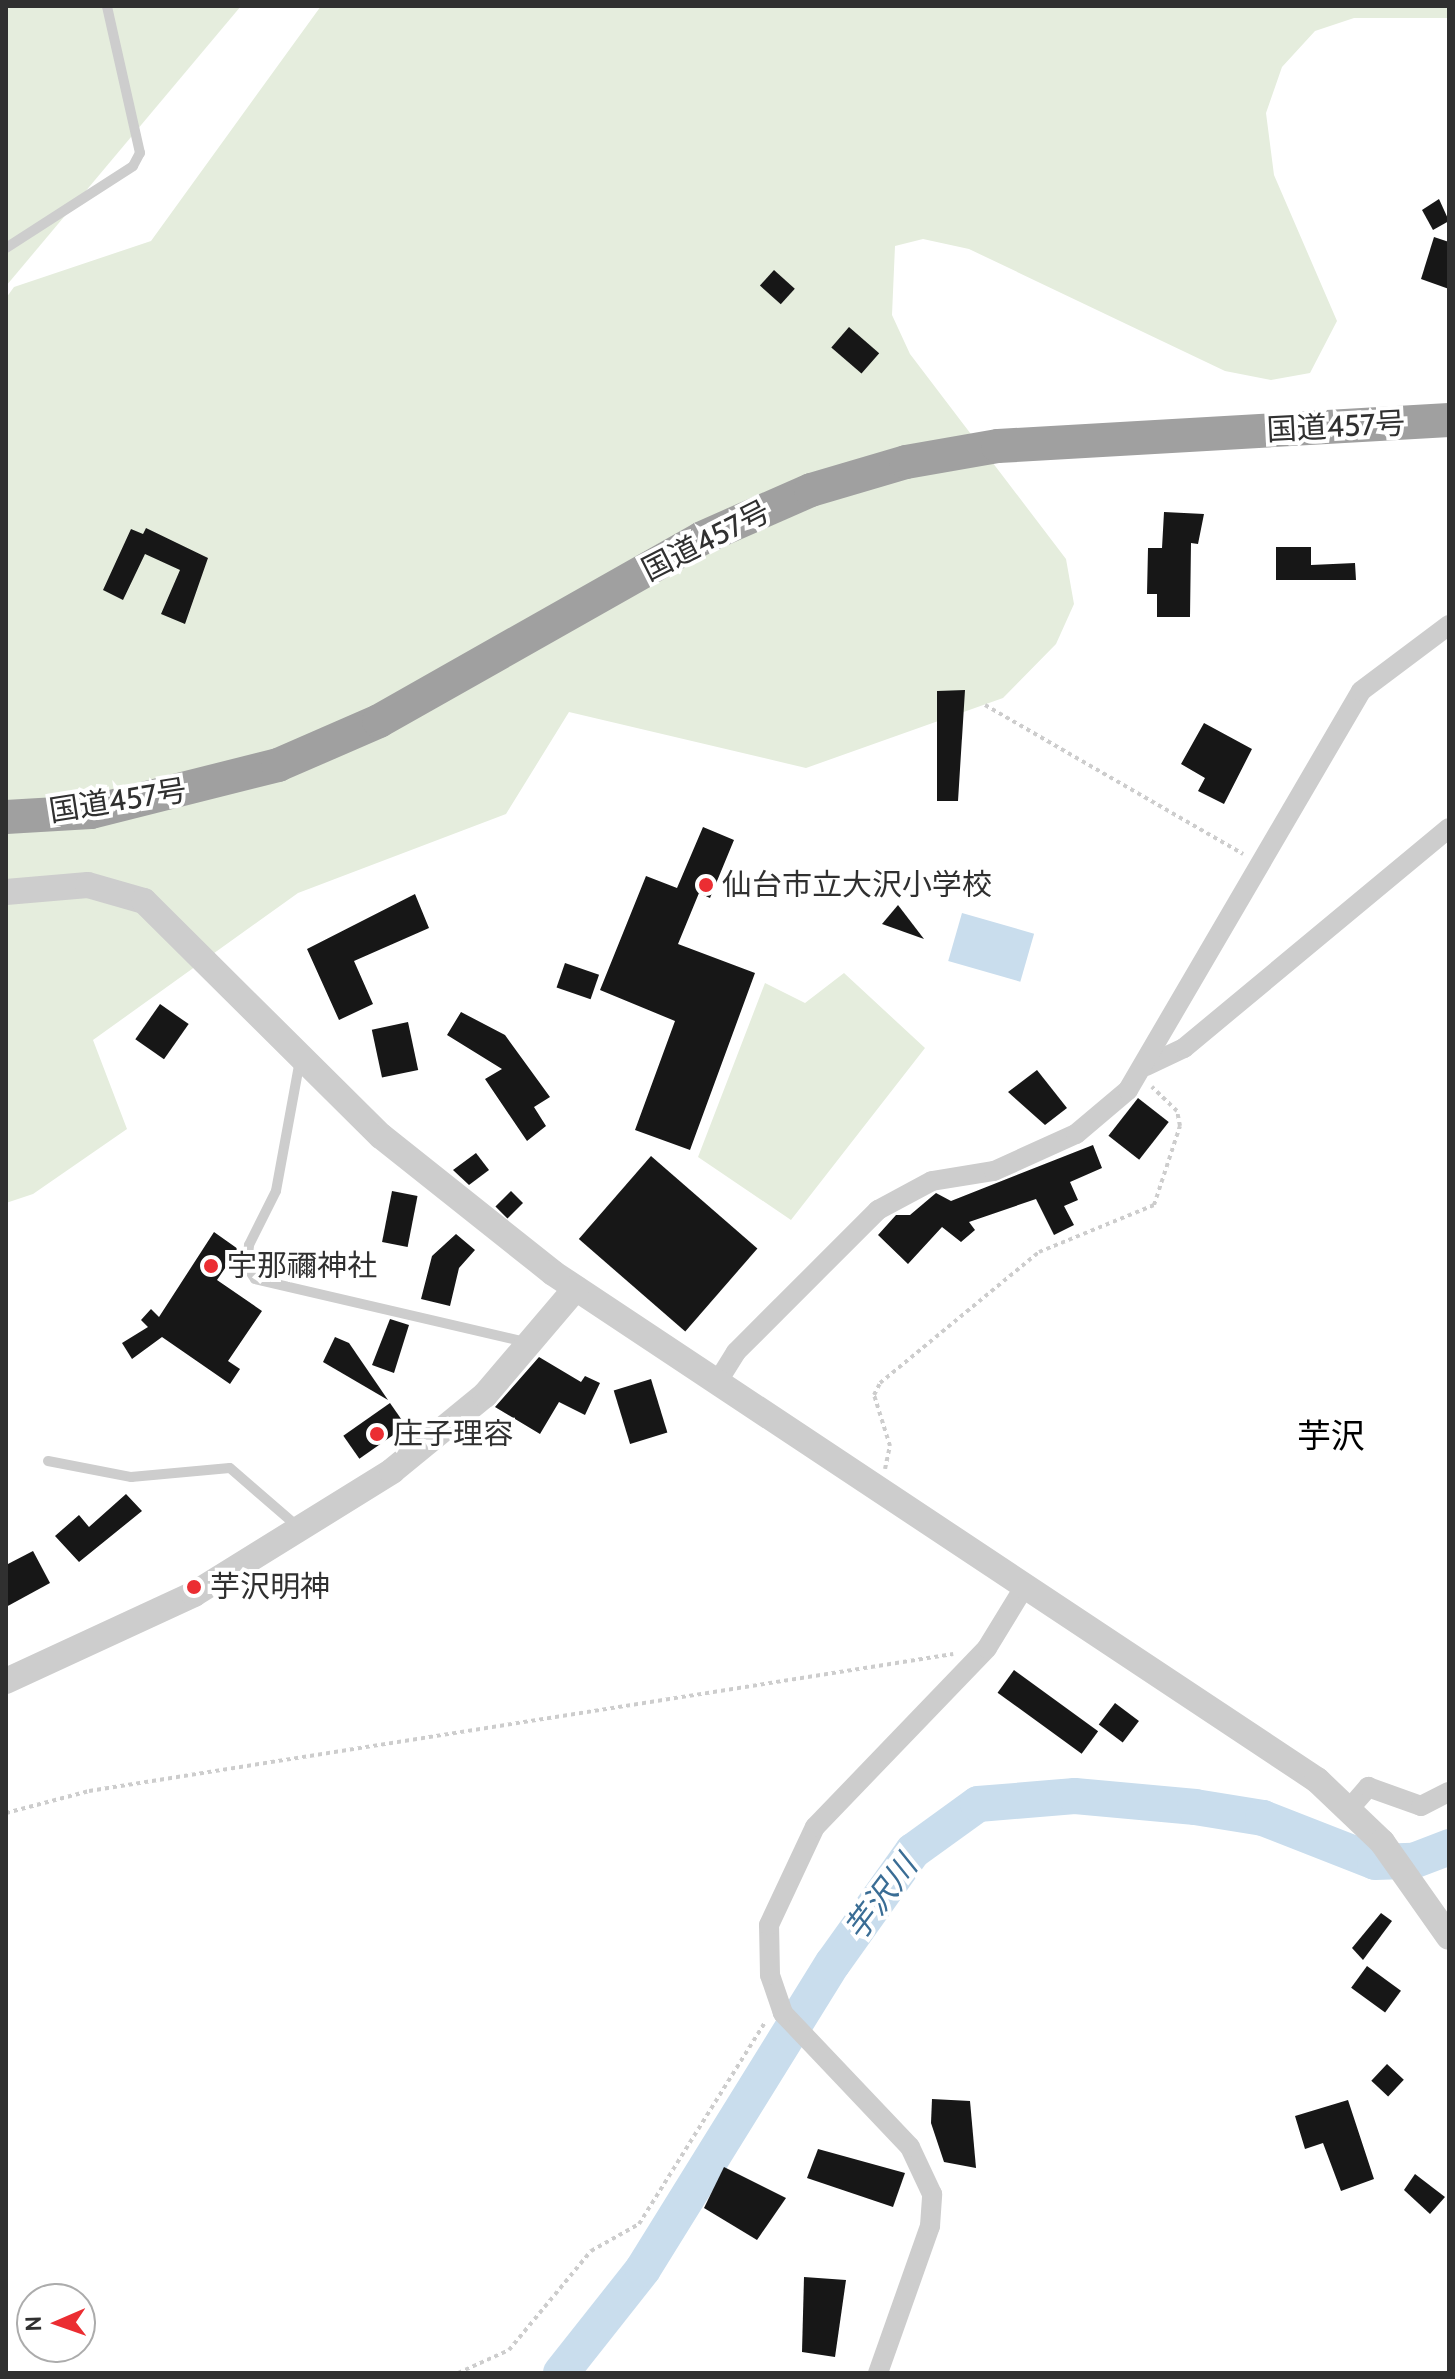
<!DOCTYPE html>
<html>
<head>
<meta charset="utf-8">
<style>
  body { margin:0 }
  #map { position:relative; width:1455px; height:2379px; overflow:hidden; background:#fff; font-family:Cabin,"Noto Sans JP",sans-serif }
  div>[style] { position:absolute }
  .green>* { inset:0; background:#e5eddd }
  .water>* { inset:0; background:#c9dded; transform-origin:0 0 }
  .river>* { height:36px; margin:-18px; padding:0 18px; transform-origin:18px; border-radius:18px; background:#c9dded }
  .building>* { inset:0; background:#171717; transform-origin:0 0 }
  .path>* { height:4px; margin-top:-2px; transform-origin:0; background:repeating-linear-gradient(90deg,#cdcdcd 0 4px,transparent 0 8px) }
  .service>* { height:10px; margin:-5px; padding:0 5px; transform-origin:5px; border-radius:5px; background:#cdcdcd }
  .minor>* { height:20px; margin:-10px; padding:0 10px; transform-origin:10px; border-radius:10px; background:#cdcdcd }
  .tertiary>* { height:26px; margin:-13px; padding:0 13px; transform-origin:13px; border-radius:13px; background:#cdcdcd }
  .trunk>* { height:34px; margin:-17px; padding:0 17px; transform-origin:17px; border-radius:17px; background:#a0a0a0 }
  .dots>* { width:22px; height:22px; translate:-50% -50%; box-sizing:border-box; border:4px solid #fff; border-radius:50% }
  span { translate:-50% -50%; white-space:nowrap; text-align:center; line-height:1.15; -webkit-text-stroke:8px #fff; paint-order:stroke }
  .street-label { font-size:30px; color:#303030 }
  .poi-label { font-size:30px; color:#303030 }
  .left { translate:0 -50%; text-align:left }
  .water-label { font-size:32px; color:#3a6d95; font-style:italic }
  .quarter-label { font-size:34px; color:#000 }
  .frame { position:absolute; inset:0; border:8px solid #303030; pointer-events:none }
  .north { position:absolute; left:16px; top:2283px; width:80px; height:80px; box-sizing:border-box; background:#fff; border:2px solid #acacac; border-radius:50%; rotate:268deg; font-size:22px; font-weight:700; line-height:32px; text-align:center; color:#303030 }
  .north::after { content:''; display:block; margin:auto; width:28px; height:36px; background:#eb2d32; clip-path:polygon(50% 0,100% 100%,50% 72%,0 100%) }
</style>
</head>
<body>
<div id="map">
  <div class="green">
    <i style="clip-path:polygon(6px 6px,241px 6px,6px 286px)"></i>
    <i style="clip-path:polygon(321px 6px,1449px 6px,1449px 18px,1354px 18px,1315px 31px,1282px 67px,1266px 113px,1274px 175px,1337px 321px,1310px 373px,1271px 380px,1225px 371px,969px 249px,923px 239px,895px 246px,892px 315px,910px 354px,1066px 559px,1074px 604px,1056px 644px,1003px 698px,806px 768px,569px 712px,506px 814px,298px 893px,93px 1040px,127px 1129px,33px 1194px,6px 1203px,6px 298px,14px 287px,151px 241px)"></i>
    <i style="clip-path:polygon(844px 973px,925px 1048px,791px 1220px,698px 1157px,765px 983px,805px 1003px)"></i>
  </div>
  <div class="water">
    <i style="left:962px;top:913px;width:75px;height:50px;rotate:16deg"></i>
  </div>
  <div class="river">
    <i style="left:561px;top:2373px;width:132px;rotate:-51.7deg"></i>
    <i style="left:643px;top:2269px;width:360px;rotate:-58.2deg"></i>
    <i style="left:833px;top:1963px;width:138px;rotate:-54.5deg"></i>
    <i style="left:913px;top:1851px;width:80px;rotate:-35.9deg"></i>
    <i style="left:978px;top:1804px;width:97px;rotate:-4.7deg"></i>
    <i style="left:1075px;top:1796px;width:121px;rotate:5.2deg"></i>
    <i style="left:1195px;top:1807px;width:69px;rotate:9.2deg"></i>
    <i style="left:1263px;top:1818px;width:120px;rotate:21.4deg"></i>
    <i style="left:1375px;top:1862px;width:38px;rotate:-2deg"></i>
    <i style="left:1413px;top:1861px;width:39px;rotate:-21deg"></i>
  </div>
  <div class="building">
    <i style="clip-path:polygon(1439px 199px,1449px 221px,1433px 230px,1422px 210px)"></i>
    <i style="clip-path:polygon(1434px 237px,1449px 242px,1449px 289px,1421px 279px)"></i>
    <i style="left:774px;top:270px;width:28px;height:21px;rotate:42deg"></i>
    <i style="left:849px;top:327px;width:40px;height:27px;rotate:41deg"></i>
    <i style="clip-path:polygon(1164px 512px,1204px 514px,1198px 544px,1191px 543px,1190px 617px,1157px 617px,1157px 594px,1147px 594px,1148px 548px,1162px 548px)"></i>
    <i style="clip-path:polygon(146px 528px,208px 558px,185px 624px,161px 614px,180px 570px,145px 554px,123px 600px,103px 590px,131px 529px,143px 534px)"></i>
    <i style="clip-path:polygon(1276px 547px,1311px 547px,1311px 565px,1355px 563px,1356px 580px,1276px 580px)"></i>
    <i style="clip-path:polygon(965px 690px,958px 801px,937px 801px,937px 691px)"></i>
    <i style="clip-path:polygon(1204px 723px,1252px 749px,1224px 804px,1198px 791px,1205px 778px,1181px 764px)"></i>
    <i style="clip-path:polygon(703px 827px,734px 840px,710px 898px,699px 893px,678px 944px,755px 973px,690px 1150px,635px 1130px,675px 1021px,600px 990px,646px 876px,677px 888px)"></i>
    <i style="clip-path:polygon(415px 894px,429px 928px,354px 961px,373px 1004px,339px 1020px,307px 949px)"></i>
    <i style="clip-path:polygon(898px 905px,924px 939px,882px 924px)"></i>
    <i style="left:565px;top:963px;width:36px;height:26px;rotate:19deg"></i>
    <i style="left:160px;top:1004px;width:35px;height:43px;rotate:35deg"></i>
    <i style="clip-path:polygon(461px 1012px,505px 1035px,550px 1097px,534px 1107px,546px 1126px,527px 1141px,485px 1079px,502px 1069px,447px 1035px)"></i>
    <i style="left:408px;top:1022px;width:49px;height:37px;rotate:78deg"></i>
    <i style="clip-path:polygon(1037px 1070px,1067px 1108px,1045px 1125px,1008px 1092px)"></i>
    <i style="left:1138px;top:1098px;width:39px;height:48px;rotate:38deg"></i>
    <i style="clip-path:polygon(1093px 1145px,1102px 1168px,1070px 1182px,1078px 1200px,1064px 1206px,1074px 1225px,1054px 1235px,1036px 1199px,969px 1222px,975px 1230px,961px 1242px,942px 1227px,908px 1264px,878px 1235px,896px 1215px,910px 1215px,936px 1193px,951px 1201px)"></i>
    <i style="clip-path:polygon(476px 1153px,489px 1170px,469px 1185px,453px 1170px)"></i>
    <i style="left:651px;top:1156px;width:141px;height:110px;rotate:41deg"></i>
    <i style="left:392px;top:1191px;width:26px;height:52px;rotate:11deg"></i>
    <i style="left:511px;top:1191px;width:17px;height:22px;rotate:45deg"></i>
    <i style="clip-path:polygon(214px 1232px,238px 1249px,217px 1280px,262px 1311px,228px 1361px,240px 1369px,230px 1384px,162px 1337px,132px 1359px,122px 1343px,148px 1327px,141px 1320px,151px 1309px,159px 1317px)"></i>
    <i style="clip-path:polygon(456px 1234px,475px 1250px,459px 1268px,450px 1306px,421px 1299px,432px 1256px)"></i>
    <i style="clip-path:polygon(390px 1319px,409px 1325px,394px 1373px,372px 1365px)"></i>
    <i style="clip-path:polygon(335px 1337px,349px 1343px,388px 1400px,323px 1362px)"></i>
    <i style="clip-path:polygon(539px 1357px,581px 1382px,585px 1376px,600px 1383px,585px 1415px,559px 1402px,540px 1434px,495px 1407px)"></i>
    <i style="left:651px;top:1379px;width:56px;height:39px;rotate:73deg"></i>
    <i style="left:390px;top:1403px;width:28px;height:57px;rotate:55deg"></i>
    <i style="clip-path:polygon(126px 1494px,142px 1511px,79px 1562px,55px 1536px,79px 1515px,89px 1527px)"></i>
    <i style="clip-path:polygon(33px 1551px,50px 1583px,6px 1607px,6px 1565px)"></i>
    <i style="left:1014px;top:1670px;width:104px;height:28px;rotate:36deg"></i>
    <i style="left:1115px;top:1703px;width:30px;height:27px;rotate:37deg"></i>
    <i style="clip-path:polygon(1381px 1913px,1392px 1921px,1363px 1960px,1352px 1948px)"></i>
    <i style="left:1367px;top:1966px;width:42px;height:27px;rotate:36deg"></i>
    <i style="left:1387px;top:2064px;width:23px;height:23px;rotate:43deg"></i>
    <i style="clip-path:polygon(932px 2099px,970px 2101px,976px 2168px,944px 2162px,931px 2123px)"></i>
    <i style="clip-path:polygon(1348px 2100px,1374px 2179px,1341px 2191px,1323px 2143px,1305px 2149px,1295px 2116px)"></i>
    <i style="clip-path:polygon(818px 2149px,905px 2173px,893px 2207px,807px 2178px)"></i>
    <i style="clip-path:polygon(724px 2167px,786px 2198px,757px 2240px,704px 2208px)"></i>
    <i style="clip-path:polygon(1415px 2174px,1445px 2197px,1430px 2214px,1404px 2190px)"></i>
    <i style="clip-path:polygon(804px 2277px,846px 2280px,835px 2357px,802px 2352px)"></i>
  </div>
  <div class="path">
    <i style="left:985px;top:705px;width:298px;rotate:30deg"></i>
    <i style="left:885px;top:1469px;width:24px;rotate:-78deg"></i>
    <i style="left:890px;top:1446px;width:53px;rotate:-107.4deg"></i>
    <i style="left:874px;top:1395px;width:13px;rotate:-63deg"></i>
    <i style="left:880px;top:1383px;width:206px;rotate:-39.5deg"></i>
    <i style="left:1039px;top:1252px;width:124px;rotate:-22.2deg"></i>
    <i style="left:1154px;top:1205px;width:83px;rotate:-71.8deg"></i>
    <i style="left:1180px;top:1126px;width:15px;rotate:-101deg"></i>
    <i style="left:1177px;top:1111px;width:35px;rotate:-136deg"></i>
    <i style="left:6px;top:1813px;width:86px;rotate:-14.8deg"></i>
    <i style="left:89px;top:1791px;width:875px;rotate:-9.01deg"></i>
    <i style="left:458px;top:2373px;width:56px;rotate:-24.3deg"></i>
    <i style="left:509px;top:2350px;width:129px;rotate:-50.4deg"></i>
    <i style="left:591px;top:2251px;width:55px;rotate:-29.4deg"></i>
    <i style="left:639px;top:2224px;width:238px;rotate:-58deg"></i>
  </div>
  <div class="service">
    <i style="left:6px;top:248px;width:151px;rotate:-32.8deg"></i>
    <i style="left:133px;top:166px;width:15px;rotate:-62deg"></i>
    <i style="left:140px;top:153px;width:151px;rotate:-102.7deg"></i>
    <i style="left:300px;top:1060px;width:133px;rotate:100.4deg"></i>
    <i style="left:276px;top:1191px;width:60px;rotate:116.6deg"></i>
    <i style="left:249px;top:1245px;width:22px;rotate:95deg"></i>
    <i style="left:247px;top:1267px;width:14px;rotate:56deg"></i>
    <i style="left:255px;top:1279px;width:277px;rotate:13.1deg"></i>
    <i style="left:48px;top:1461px;width:85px;rotate:10.9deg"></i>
    <i style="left:131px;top:1477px;width:99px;rotate:-5.2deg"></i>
    <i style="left:230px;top:1468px;width:89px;rotate:40.9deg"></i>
  </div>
  <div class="minor">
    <i style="left:1146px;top:1066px;width:42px;rotate:-25.3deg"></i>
    <i style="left:1184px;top:1048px;width:344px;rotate:-39.7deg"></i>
    <i style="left:718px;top:1381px;width:34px;rotate:-58deg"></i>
    <i style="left:736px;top:1352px;width:201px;rotate:-45deg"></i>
    <i style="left:878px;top:1210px;width:61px;rotate:-28.2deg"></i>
    <i style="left:932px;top:1181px;width:63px;rotate:-9.2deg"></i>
    <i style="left:994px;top:1171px;width:90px;rotate:-24.3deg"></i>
    <i style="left:1076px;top:1134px;width:68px;rotate:-40.2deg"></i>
    <i style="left:1128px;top:1090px;width:462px;rotate:-59.7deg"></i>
    <i style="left:1361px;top:691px;width:110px;rotate:-36.9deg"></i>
    <i style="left:1350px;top:1808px;width:28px;rotate:-49deg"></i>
    <i style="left:1368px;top:1787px;width:56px;rotate:19.7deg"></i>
    <i style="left:1421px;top:1806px;width:31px;rotate:-27deg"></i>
    <i style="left:878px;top:2373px;width:156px;rotate:-70.5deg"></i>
    <i style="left:930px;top:2226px;width:32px;rotate:-86deg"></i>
    <i style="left:932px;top:2194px;width:52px;rotate:-115.1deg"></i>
    <i style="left:910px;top:2147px;width:185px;rotate:-133.5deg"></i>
    <i style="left:783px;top:2013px;width:40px;rotate:-108.9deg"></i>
    <i style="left:770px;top:1975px;width:50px;rotate:-91.1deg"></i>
    <i style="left:769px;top:1925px;width:108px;rotate:-64.9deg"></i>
    <i style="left:815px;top:1827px;width:248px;rotate:-46.1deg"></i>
    <i style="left:987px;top:1648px;width:69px;rotate:-58.6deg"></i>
  </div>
  <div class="tertiary">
    <i style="left:6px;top:892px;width:82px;rotate:-4.9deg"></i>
    <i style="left:88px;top:885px;width:58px;rotate:15.9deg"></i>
    <i style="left:144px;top:901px;width:334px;rotate:44.8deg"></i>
    <i style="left:381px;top:1136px;width:220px;rotate:38.5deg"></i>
    <i style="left:553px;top:1273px;width:917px;rotate:33.57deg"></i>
    <i style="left:1317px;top:1780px;width:90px;rotate:43.6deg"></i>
    <i style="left:1382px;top:1842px;width:116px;rotate:54.8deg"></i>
    <i style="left:6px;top:1681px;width:207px;rotate:-24.8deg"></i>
    <i style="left:194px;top:1594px;width:233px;rotate:-31.8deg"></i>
    <i style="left:392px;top:1471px;width:120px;rotate:-39.3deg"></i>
    <i style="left:485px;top:1395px;width:140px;rotate:-49.6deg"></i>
  </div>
  <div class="trunk">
    <i style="left:6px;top:817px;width:85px;rotate:-3.4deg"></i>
    <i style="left:91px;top:812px;width:193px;rotate:-14.1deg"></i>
    <i style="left:278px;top:765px;width:110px;rotate:-23.5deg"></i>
    <i style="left:379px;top:721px;width:371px;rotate:-29.5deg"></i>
    <i style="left:702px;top:538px;width:119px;rotate:-23.8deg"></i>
    <i style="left:811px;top:490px;width:99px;rotate:-16.4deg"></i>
    <i style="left:906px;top:462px;width:93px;rotate:-9.9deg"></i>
    <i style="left:998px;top:446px;width:452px;rotate:-3.3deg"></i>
  </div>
  <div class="dots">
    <i style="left:706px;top:885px;background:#eb2d32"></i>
    <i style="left:211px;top:1266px;background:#eb2d32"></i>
    <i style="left:377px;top:1434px;background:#eb2d32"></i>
    <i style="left:194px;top:1587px;background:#eb2d32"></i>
  </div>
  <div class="street-label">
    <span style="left:1336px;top:427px;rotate:-3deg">国道457号</span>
    <span style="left:706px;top:541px;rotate:-27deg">国道457号</span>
    <span style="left:118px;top:801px;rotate:-9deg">国道457号</span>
  </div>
  <div class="poi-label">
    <span class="left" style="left:722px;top:885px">仙台市立大沢小学校</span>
    <span class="left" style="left:227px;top:1266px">宇那禰神社</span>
    <span class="left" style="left:393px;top:1434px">庄子理容</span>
    <span class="left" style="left:210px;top:1587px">芋沢明神</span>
  </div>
  <div class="water-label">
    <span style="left:881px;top:1898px;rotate:-53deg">芋沢川</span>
  </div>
  <div class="quarter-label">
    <span style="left:1331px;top:1437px">芋沢</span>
  </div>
  <div class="frame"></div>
  <div class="north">N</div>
</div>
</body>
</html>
